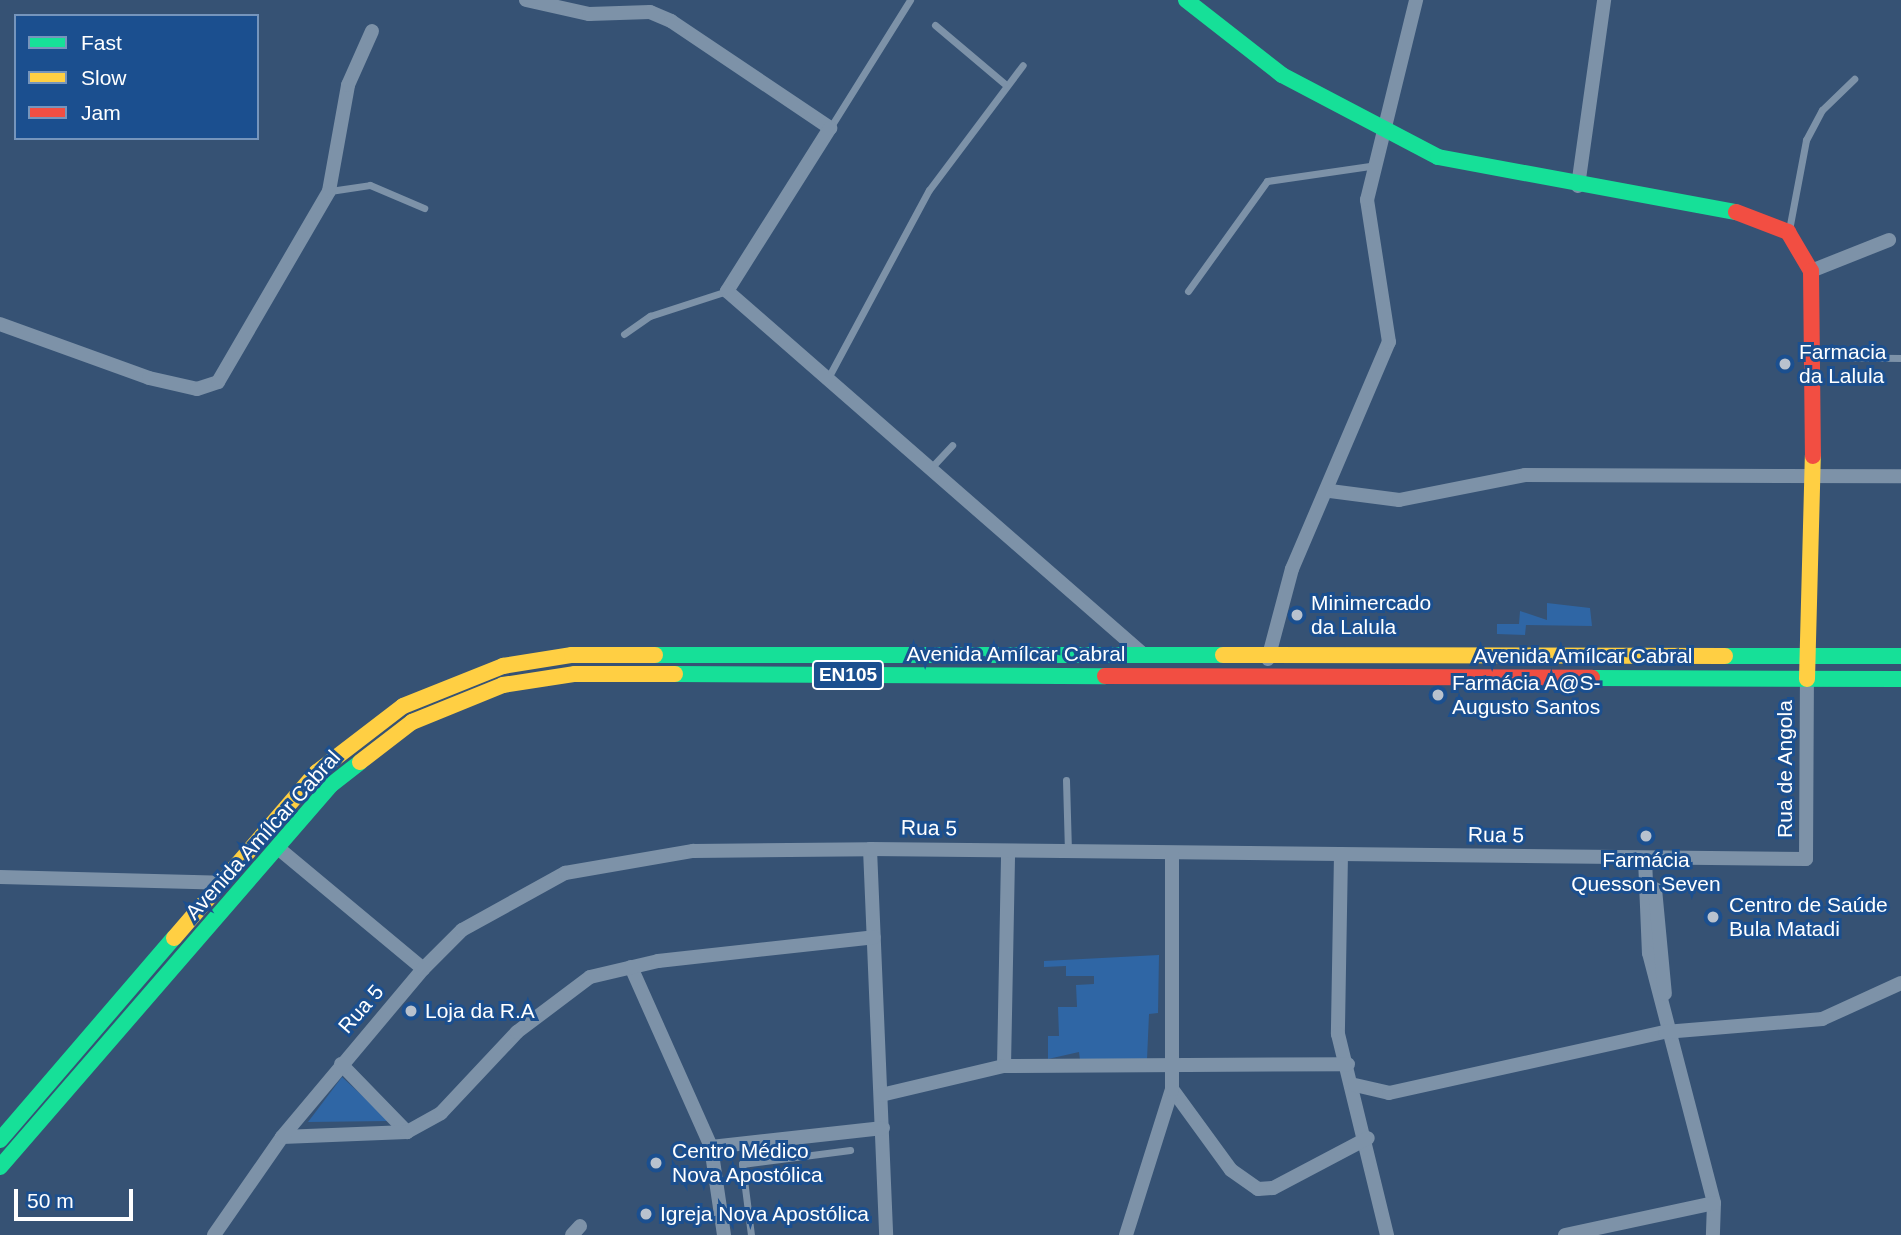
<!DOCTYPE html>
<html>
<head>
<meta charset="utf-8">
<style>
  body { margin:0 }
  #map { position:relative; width:1901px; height:1235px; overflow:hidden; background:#365274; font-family:Arial,sans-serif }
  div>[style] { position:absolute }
  .green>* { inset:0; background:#2f66a5 }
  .lane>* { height:7px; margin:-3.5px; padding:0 3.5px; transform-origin:3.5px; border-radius:3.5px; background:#7d92a8 }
  .street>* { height:14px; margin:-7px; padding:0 7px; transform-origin:7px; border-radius:7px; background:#7d92a8 }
  .fast>* { height:16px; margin:-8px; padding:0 8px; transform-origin:8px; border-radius:8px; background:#16e098 }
  .slow>* { height:16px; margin:-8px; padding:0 8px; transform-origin:8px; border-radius:8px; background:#ffcf43 }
  .jam>* { height:16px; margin:-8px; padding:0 8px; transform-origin:8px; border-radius:8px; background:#f24e42 }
  .dots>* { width:19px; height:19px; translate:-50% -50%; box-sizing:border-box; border:4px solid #1b4f8f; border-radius:50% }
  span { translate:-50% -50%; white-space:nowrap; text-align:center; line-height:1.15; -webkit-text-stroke:6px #1b4f8f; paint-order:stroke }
  .shield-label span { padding:2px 5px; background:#1b4f8f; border:2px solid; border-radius:5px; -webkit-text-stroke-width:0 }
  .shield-label { font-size:19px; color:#fff; font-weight:700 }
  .poi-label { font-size:21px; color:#fff }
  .left { translate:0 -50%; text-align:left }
  .street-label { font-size:21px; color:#fff }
  .legend { position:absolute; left:14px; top:14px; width:245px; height:126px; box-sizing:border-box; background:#1b4f8f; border:2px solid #7695bc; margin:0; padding:9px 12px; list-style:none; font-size:21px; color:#fff }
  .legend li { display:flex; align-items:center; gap:14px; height:35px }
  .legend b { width:35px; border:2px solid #7695bc }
  .scale { position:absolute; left:14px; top:1189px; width:119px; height:32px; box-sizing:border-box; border:4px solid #fff; border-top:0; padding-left:9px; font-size:21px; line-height:24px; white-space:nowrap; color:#fff; -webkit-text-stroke:5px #1b4f8f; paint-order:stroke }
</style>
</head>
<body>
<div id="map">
  <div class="green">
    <i style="clip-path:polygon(1547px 603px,1590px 608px,1592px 626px,1526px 625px,1525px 635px,1497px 634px,1497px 624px,1519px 624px,1520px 611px,1547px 620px)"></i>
    <i style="clip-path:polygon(1159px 955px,1158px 1013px,1149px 1014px,1147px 1060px,1080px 1060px,1079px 1052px,1048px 1059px,1048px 1036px,1059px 1036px,1058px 1007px,1077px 1007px,1076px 985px,1094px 984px,1094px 976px,1066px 976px,1066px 966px,1044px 967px,1044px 961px)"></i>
    <i style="clip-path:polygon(342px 1077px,390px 1121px,308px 1122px)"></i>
  </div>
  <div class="lane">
    <i style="left:935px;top:25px;width:93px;rotate:40.2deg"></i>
    <i style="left:830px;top:128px;width:151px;rotate:-58deg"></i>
    <i style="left:330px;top:191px;width:40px;rotate:-8.5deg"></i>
    <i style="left:370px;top:185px;width:59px;rotate:23.1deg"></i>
    <i style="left:1789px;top:230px;width:92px;rotate:-79.3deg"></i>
    <i style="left:1806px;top:140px;width:34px;rotate:-62deg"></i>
    <i style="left:1822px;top:110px;width:45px;rotate:-44.1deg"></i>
    <i style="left:1188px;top:291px;width:135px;rotate:-54.3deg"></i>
    <i style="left:1267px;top:181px;width:104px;rotate:-8.3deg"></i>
    <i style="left:624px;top:334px;width:32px;rotate:-35deg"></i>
    <i style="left:650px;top:316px;width:81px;rotate:-18deg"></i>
    <i style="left:1815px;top:357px;width:86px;rotate:0.7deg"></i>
    <i style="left:828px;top:378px;width:213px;rotate:-61.8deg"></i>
    <i style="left:929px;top:190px;width:156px;rotate:-53.1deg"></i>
    <i style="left:929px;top:470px;width:34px;rotate:-47deg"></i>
    <i style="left:1066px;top:780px;width:71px;rotate:88.4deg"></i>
    <i style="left:751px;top:1235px;width:72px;rotate:-97.2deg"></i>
    <i style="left:742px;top:1164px;width:109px;rotate:-7.4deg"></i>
  </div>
  <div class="street">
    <i style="left:526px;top:0;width:65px;rotate:12.5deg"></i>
    <i style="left:589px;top:14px;width:61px;rotate:-1.9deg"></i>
    <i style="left:650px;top:12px;width:23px;rotate:23deg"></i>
    <i style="left:671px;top:21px;width:192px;rotate:33.9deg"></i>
    <i style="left:830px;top:128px;width:193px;rotate:122.3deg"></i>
    <i style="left:727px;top:291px;width:554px;rotate:41.12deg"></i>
    <i style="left:1578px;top:186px;width:188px;rotate:-82deg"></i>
    <i style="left:1811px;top:271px;width:84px;rotate:-21.7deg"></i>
    <i style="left:0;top:324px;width:158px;rotate:19.9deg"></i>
    <i style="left:149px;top:378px;width:49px;rotate:12.9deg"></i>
    <i style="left:197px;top:389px;width:22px;rotate:-18deg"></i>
    <i style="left:218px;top:382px;width:221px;rotate:-59.8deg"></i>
    <i style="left:329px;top:191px;width:108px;rotate:-79.8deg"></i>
    <i style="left:348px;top:85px;width:59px;rotate:-66deg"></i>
    <i style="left:1330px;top:491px;width:70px;rotate:7.4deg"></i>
    <i style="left:1399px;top:500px;width:128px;rotate:-11.2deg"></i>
    <i style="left:1525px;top:475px;width:376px;rotate:0.2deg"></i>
    <i style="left:1268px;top:659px;width:93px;rotate:-75.1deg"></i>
    <i style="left:1292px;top:569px;width:247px;rotate:-66.9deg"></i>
    <i style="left:1389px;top:342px;width:144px;rotate:-98.8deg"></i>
    <i style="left:1367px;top:200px;width:206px;rotate:-76.2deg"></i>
    <i style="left:278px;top:848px;width:189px;rotate:39.8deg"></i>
    <i style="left:870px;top:849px;width:386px;rotate:87.6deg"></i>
    <i style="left:1341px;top:854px;width:180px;rotate:91deg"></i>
    <i style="left:1338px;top:1034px;width:207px;rotate:76.3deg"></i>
    <i style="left:1645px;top:859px;width:94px;rotate:87.6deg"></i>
    <i style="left:1649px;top:953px;width:258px;rotate:75.4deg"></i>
    <i style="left:1714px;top:1203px;width:32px;rotate:92deg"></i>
    <i style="left:0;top:877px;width:222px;rotate:1.5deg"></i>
    <i style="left:1655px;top:889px;width:105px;rotate:84.6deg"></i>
    <i style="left:631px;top:967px;width:197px;rotate:66deg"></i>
    <i style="left:711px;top:1147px;width:89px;rotate:81.6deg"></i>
    <i style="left:341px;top:1064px;width:95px;rotate:45.9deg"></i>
    <i style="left:1004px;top:1066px;width:215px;rotate:-88.9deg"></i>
    <i style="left:1355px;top:1085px;width:35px;rotate:13deg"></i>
    <i style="left:1389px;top:1093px;width:283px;rotate:-12.5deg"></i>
    <i style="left:1665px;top:1032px;width:158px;rotate:-4.7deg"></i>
    <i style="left:1822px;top:1019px;width:87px;rotate:-24.5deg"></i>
    <i style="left:1172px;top:1089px;width:100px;rotate:53.9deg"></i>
    <i style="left:1231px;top:1170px;width:33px;rotate:35deg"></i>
    <i style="left:1258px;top:1189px;width:15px;rotate:-4deg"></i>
    <i style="left:1273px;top:1188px;width:107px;rotate:-27.8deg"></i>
    <i style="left:881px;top:1095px;width:126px;rotate:-13.3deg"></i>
    <i style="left:1004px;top:1066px;width:344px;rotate:-0.3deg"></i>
    <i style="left:282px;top:1137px;width:125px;rotate:-2.3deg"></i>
    <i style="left:407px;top:1132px;width:39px;rotate:-29deg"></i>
    <i style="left:441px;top:1113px;width:111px;rotate:-46.8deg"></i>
    <i style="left:517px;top:1032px;width:91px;rotate:-37deg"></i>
    <i style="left:590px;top:977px;width:70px;rotate:-13.2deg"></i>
    <i style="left:658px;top:961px;width:217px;rotate:-6.3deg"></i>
    <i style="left:711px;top:1147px;width:173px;rotate:-6.3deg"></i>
    <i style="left:214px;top:1235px;width:119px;rotate:-55.2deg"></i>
    <i style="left:282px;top:1137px;width:219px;rotate:-50deg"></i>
    <i style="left:423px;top:969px;width:55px;rotate:-45deg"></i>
    <i style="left:462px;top:930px;width:118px;rotate:-29deg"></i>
    <i style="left:565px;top:873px;width:130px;rotate:-9.8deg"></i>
    <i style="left:693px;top:851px;width:177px;rotate:-0.6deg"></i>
    <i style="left:870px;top:849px;width:936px;rotate:0.61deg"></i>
    <i style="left:1806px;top:859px;width:180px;rotate:-89.7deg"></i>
    <i style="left:572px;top:1235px;width:12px;rotate:-48deg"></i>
    <i style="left:1126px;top:1235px;width:153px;rotate:-72.5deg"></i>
    <i style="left:1172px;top:1089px;width:235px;rotate:-90deg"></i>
    <i style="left:1565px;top:1235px;width:152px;rotate:-12.1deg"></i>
  </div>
  <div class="fast">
    <i style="left:1186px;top:0;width:122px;rotate:38deg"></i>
    <i style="left:1282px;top:75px;width:176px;rotate:27.7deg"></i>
    <i style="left:1438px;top:157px;width:303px;rotate:10.5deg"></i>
    <i style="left:655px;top:655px;width:568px"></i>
    <i style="left:1725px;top:656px;width:176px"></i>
    <i style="left:675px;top:674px;width:430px;rotate:0.3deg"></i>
    <i style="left:1592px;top:678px;width:309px;rotate:0.2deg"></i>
    <i style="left:0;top:1140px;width:267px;rotate:-49.3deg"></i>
    <i style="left:0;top:1167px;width:505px;rotate:-49.09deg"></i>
    <i style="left:331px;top:785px;width:37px;rotate:-38deg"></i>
  </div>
  <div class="slow">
    <i style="left:1223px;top:655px;width:502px;rotate:0.11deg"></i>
    <i style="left:1807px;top:679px;width:223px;rotate:-88.5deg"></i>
    <i style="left:360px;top:762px;width:66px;rotate:-37.6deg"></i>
    <i style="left:412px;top:722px;width:98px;rotate:-22.1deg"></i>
    <i style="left:503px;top:685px;width:73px;rotate:-8.7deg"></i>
    <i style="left:575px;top:674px;width:100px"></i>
    <i style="left:174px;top:938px;width:219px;rotate:-49.3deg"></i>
    <i style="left:317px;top:772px;width:108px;rotate:-37.5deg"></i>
    <i style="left:403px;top:706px;width:108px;rotate:-21.8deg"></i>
    <i style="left:503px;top:666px;width:70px;rotate:-9.1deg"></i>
    <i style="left:572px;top:655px;width:83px"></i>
  </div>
  <div class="jam">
    <i style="left:1736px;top:212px;width:56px;rotate:21deg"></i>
    <i style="left:1788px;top:232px;width:45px;rotate:59.5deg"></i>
    <i style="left:1811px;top:271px;width:185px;rotate:89.4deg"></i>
    <i style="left:1105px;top:676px;width:487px;rotate:0.2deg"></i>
  </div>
  <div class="dots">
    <i style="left:1785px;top:364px;background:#b9c2ce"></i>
    <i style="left:1297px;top:615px;background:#b9c2ce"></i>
    <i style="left:1438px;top:695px;background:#b9c2ce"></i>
    <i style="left:1646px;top:836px;background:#b9c2ce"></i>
    <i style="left:1713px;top:917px;background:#b9c2ce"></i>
    <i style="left:411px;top:1011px;background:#b9c2ce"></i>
    <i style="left:656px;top:1163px;background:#b9c2ce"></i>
    <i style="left:646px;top:1214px;background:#b9c2ce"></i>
  </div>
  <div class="shield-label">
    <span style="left:848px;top:675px">EN105</span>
  </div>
  <div class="poi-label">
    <span class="left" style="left:1799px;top:364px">Farmacia<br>da Lalula</span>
    <span class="left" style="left:1311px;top:615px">Minimercado<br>da Lalula</span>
    <span class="left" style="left:1452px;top:695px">Farmácia A@S-<br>Augusto Santos</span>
    <span style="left:1646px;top:872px">Farmácia<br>Quesson Seven</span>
    <span class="left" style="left:1729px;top:917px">Centro de Saúde<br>Bula Matadi</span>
    <span class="left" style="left:425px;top:1011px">Loja da R.A</span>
    <span class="left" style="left:672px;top:1163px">Centro Médico<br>Nova Apostólica</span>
    <span class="left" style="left:660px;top:1214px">Igreja Nova Apostólica</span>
  </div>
  <div class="street-label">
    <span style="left:1016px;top:654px">Avenida Amílcar Cabral</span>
    <span style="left:1583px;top:656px">Avenida Amílcar Cabral</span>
    <span style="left:1785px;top:769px;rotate:-90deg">Rua de Angola</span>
    <span style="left:929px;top:828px;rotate:1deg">Rua 5</span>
    <span style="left:263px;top:835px;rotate:-48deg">Avenida Amílcar Cabral</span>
    <span style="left:1496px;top:835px;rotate:1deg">Rua 5</span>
    <span style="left:361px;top:1009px;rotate:-49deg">Rua 5</span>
  </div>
  <ul class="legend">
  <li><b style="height:9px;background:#16e098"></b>Fast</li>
  <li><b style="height:9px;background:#ffcf43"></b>Slow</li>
  <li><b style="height:9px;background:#f24e42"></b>Jam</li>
  </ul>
  <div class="scale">50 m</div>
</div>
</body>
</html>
